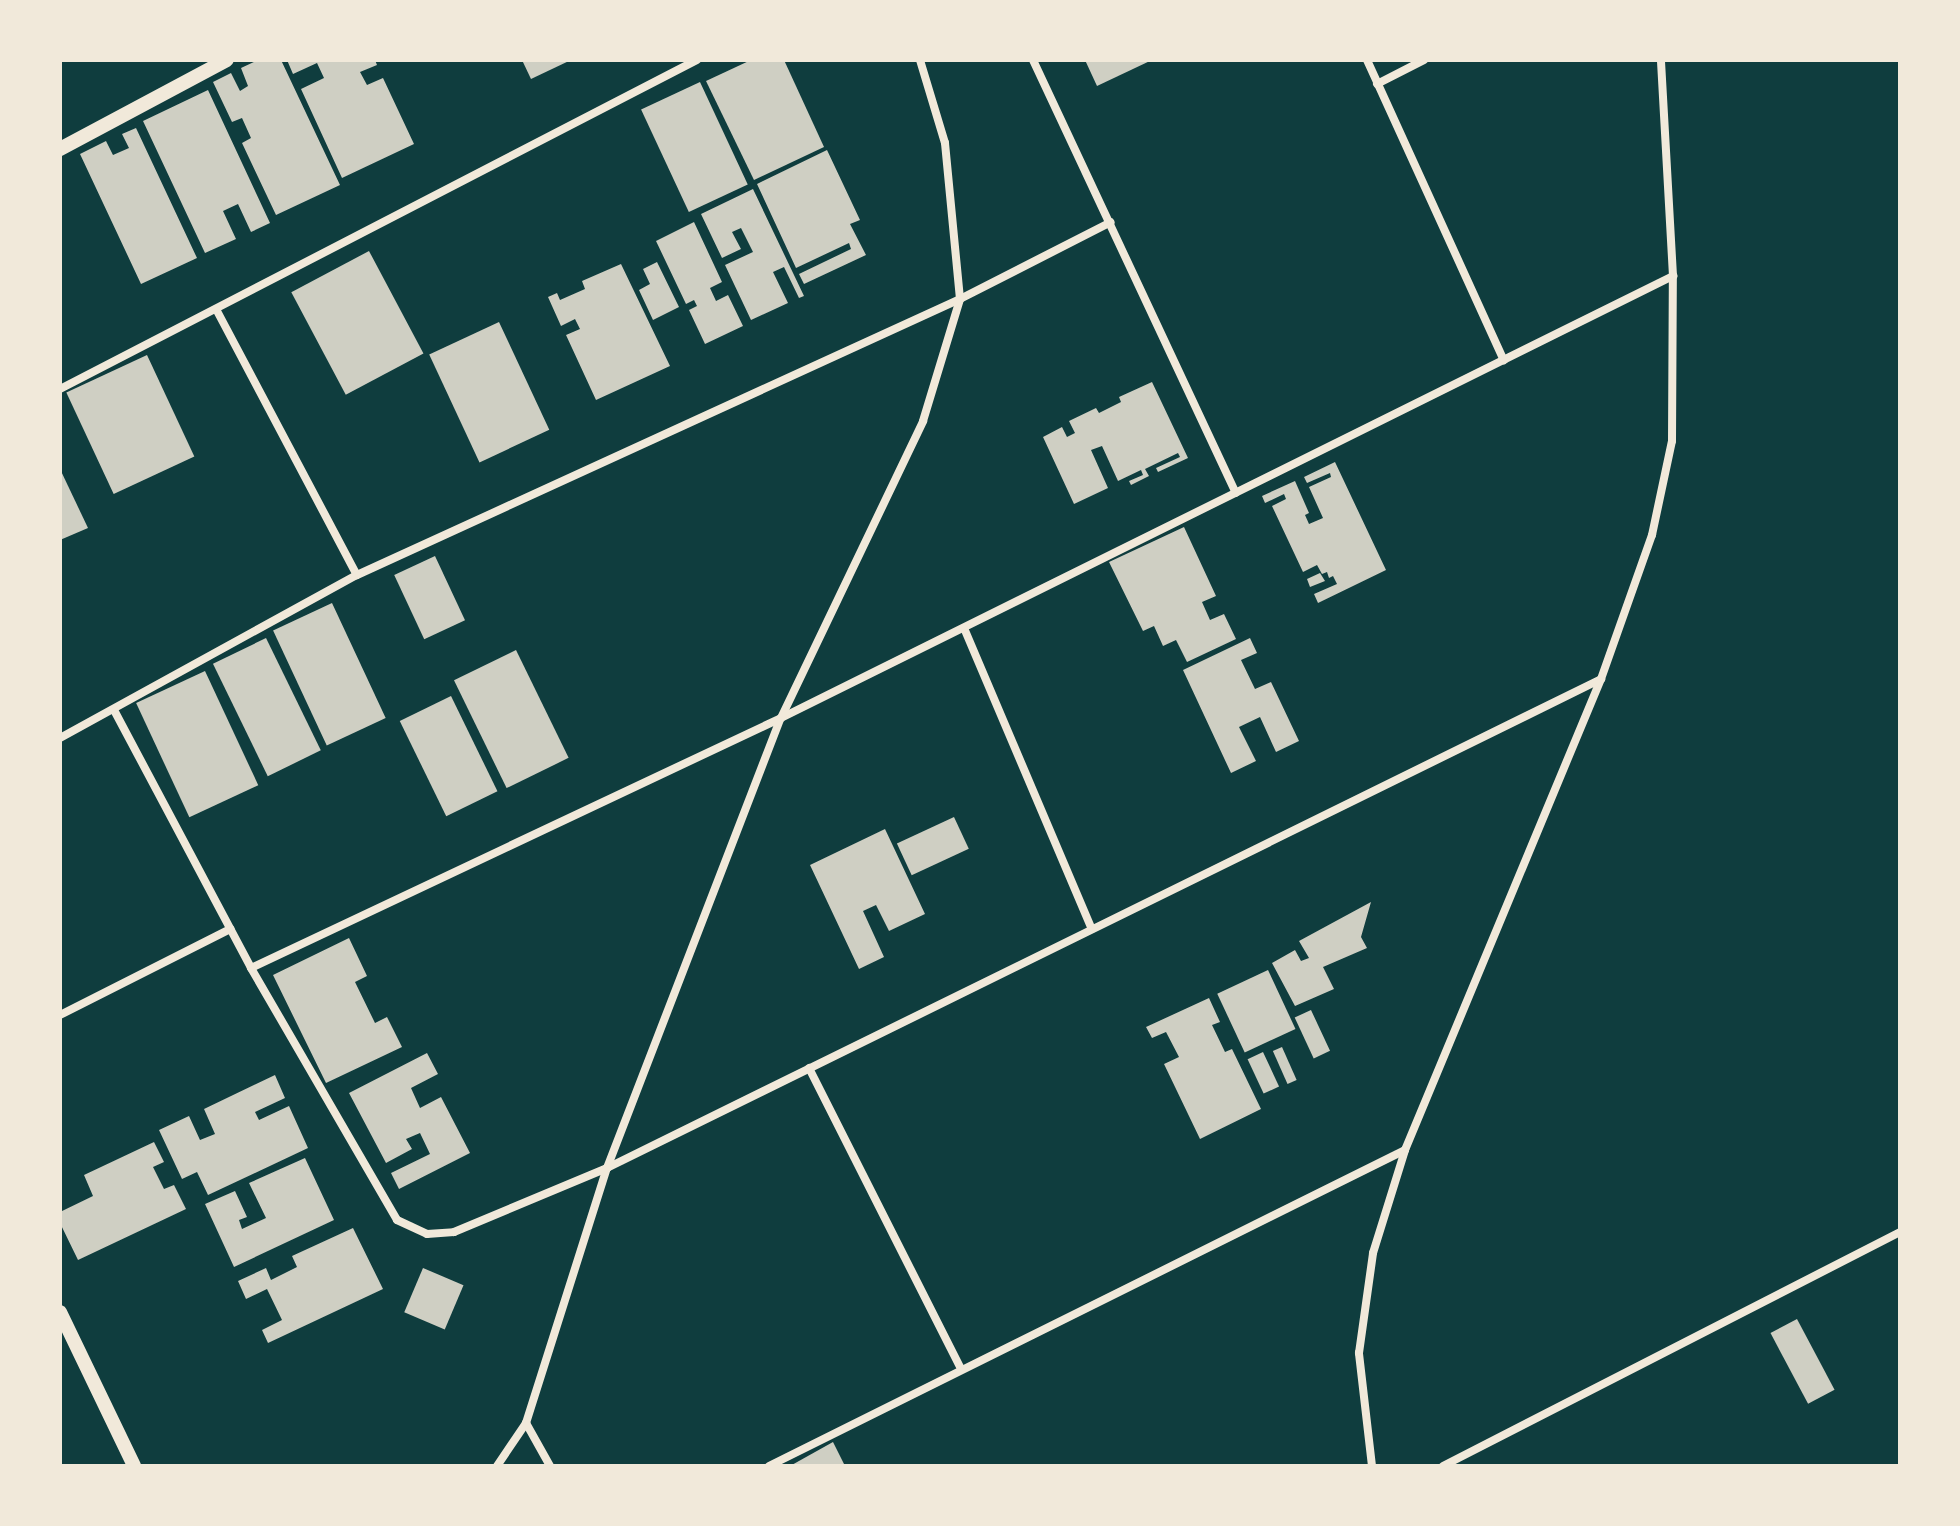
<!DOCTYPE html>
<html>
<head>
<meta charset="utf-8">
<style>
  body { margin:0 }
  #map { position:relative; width:1960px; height:1526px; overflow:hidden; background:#0f3d3e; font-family:"Varela Round",sans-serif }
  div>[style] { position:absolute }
  .building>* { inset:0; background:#cfcfc3; transform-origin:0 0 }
  .minor>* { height:8px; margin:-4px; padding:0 4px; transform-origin:4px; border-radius:4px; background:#f1e9da }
  .tertiary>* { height:14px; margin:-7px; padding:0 7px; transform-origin:7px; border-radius:7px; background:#f1e9da }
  span { translate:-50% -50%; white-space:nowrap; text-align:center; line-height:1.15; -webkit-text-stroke:6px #f1e9da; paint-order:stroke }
  .frame { position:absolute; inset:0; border:62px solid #f1e9da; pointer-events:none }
</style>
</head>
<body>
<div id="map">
  <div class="building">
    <i style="clip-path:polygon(258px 60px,281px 60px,340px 185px,276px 215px,242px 143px,251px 138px,242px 118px,232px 122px,213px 82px,231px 73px,240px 91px,248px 86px,241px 68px)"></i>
    <i style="clip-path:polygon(287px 60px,375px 60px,377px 65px,360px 72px,367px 85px,383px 78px,414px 144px,342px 178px,301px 89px,324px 78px,317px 63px,293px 74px)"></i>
    <i style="clip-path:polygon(522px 60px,571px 60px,531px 79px)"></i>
    <i style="clip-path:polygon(751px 60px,784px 60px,824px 147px,754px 180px,706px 81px)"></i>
    <i style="clip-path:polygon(1085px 60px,1152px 60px,1097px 86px)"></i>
    <i style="left:700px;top:82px;width:113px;height:65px;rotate:65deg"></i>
    <i style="clip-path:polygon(208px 90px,270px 223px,251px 232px,238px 204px,223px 211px,236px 239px,205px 253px,143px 121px)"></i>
    <i style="clip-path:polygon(136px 128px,197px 258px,141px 284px,80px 154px,106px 141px,113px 155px,129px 148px,122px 134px)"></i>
    <i style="clip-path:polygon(827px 150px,860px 220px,850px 224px,866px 255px,804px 284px,799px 274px,851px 249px,849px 243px,796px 268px,757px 184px)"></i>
    <i style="clip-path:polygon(753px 189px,804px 296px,799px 298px,784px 267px,773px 272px,788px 303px,751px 320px,725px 265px,753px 252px,741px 228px,732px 232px,741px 249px,722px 258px,701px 214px)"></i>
    <i style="clip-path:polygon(694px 222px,722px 282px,710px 288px,716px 301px,728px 295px,743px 326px,705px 344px,689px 310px,697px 306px,694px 300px,686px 304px,656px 241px)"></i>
    <i style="left:369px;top:251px;width:116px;height:88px;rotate:62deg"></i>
    <i style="clip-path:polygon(657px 262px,679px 307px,653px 320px,639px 290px,650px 284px,643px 269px)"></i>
    <i style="clip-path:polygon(621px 264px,670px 366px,596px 400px,566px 335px,580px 329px,575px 319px,561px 326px,548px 297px,557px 293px,560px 300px,585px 289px,582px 281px)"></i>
    <i style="left:499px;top:322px;width:119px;height:77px;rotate:65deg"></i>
    <i style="left:147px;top:355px;width:112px;height:89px;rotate:65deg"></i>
    <i style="clip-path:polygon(1152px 382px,1188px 458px,1158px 472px,1156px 468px,1180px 457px,1178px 453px,1145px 469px,1149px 476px,1131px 485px,1129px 481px,1143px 475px,1141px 470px,1118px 481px,1102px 446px,1091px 450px,1108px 488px,1074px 504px,1043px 437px,1062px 427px,1067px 437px,1075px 433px,1069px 421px,1096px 408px,1099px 413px,1121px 402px,1119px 397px)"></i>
    <i style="clip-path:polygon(1335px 462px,1386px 570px,1318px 603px,1314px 594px,1337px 584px,1333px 576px,1329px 578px,1327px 572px,1322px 574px,1317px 565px,1303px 572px,1272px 506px,1286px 499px,1284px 494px,1265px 503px,1262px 496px,1295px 481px,1309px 513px,1305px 515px,1309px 524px,1323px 518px,1309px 487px,1331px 477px,1330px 473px,1307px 483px,1304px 477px)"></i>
    <i style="clip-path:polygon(60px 469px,88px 528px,60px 540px)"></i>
    <i style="clip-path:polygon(1184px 527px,1216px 596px,1202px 602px,1210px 620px,1224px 614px,1236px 639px,1187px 662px,1176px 640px,1163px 646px,1154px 626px,1143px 631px,1109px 562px)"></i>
    <i style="left:435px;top:556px;width:71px;height:45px;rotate:65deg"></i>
    <i style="clip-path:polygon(1320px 573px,1325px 581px,1310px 587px,1307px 579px)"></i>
    <i style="left:332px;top:603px;width:127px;height:65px;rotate:65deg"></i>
    <i style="left:266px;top:638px;width:125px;height:59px;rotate:64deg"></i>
    <i style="clip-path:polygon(1250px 638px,1257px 653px,1241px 660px,1255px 689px,1271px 682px,1299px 741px,1276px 752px,1260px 717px,1239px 727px,1256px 761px,1231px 773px,1183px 670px)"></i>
    <i style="left:516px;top:650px;width:120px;height:69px;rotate:64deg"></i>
    <i style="left:205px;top:671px;width:126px;height:76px;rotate:65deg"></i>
    <i style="left:451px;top:696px;width:106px;height:57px;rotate:64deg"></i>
    <i style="left:954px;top:817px;width:35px;height:63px;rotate:65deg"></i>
    <i style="clip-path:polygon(885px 829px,925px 914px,889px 931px,876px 905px,863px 911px,884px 957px,859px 969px,810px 865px)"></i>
    <i style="clip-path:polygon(1371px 902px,1361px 937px,1367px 948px,1323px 967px,1334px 989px,1295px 1006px,1272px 963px,1295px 950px,1301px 961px,1309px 958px,1299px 941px)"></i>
    <i style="clip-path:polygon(349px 938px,367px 976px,355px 982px,375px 1023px,387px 1017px,402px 1047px,326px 1083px,273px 975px)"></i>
    <i style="left:1268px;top:970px;width:65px;height:56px;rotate:65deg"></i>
    <i style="clip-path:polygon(1209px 998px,1220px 1022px,1212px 1025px,1225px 1052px,1232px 1049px,1261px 1109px,1200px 1139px,1164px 1064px,1179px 1057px,1166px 1032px,1152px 1038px,1146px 1027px)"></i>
    <i style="left:1311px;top:1010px;width:45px;height:18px;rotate:65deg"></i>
    <i style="left:1282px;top:1047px;width:36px;height:10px;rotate:66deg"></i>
    <i style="left:1263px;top:1052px;width:38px;height:17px;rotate:65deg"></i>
    <i style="clip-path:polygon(427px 1053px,438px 1074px,411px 1088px,420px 1108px,441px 1097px,470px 1153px,399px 1189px,391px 1173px,430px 1154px,420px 1133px,406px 1139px,412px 1149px,386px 1163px,349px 1093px)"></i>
    <i style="clip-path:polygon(275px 1075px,285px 1098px,255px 1112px,259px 1120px,289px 1106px,308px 1148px,208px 1195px,197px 1172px,182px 1179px,159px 1130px,189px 1116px,200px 1140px,215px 1134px,204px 1109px)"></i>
    <i style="clip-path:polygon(154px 1142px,164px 1162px,153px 1167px,164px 1189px,174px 1185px,186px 1209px,78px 1260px,60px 1223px,60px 1212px,93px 1196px,84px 1175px)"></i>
    <i style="clip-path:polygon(305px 1158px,334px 1220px,234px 1267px,205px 1204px,235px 1191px,247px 1217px,239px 1220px,242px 1229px,266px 1218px,249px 1183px)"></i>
    <i style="clip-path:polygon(353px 1228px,383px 1289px,268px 1343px,262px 1330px,282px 1320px,267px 1289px,246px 1299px,238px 1281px,266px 1268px,271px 1280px,297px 1267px,292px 1256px)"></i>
    <i style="left:423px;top:1268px;width:44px;height:48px;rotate:23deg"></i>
    <i style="left:1797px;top:1319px;width:80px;height:30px;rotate:62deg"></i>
    <i style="clip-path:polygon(833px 1442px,845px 1466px,790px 1466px)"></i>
  </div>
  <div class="minor">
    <i style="left:1033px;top:60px;width:478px;rotate:64.9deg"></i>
    <i style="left:1367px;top:60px;width:330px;rotate:65.5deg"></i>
    <i style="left:1377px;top:84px;width:53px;rotate:-27.1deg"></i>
    <i style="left:216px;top:309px;width:301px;rotate:62.1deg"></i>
    <i style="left:60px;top:389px;width:717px;rotate:-27.32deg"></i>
    <i style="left:964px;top:628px;width:327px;rotate:67deg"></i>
    <i style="left:114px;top:710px;width:292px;rotate:62deg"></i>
    <i style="left:251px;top:968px;width:291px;rotate:59.9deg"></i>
    <i style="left:397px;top:1220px;width:33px;rotate:25deg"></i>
    <i style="left:427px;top:1234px;width:27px;rotate:-4deg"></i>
    <i style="left:454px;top:1232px;width:166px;rotate:-22.7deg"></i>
    <i style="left:607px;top:1168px;width:1108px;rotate:-26.19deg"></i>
    <i style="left:60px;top:738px;width:339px;rotate:-28.8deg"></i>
    <i style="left:357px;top:575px;width:663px;rotate:-24.59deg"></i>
    <i style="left:960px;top:299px;width:169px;rotate:-27deg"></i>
    <i style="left:251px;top:968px;width:586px;rotate:-25.25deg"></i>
    <i style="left:781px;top:718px;width:996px;rotate:-26.36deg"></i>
    <i style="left:60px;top:1015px;width:191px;rotate:-26.8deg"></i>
    <i style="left:809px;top:1068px;width:337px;rotate:63.2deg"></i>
    <i style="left:526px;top:1423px;width:49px;rotate:60.8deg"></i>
    <i style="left:497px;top:1466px;width:52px;rotate:-56deg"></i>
    <i style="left:526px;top:1423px;width:268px;rotate:-72.4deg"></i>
    <i style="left:607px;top:1168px;width:482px;rotate:-68.9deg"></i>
    <i style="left:781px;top:718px;width:329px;rotate:-64.4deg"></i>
    <i style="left:923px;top:421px;width:127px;rotate:-73.1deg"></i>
    <i style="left:960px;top:299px;width:157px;rotate:-95.5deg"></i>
    <i style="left:945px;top:143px;width:87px;rotate:-106.8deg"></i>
    <i style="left:769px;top:1466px;width:710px;rotate:-26.42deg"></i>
    <i style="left:1372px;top:1466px;width:114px;rotate:-96.6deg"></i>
    <i style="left:1359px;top:1353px;width:101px;rotate:-82deg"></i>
    <i style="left:1373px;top:1253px;width:108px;rotate:-72.7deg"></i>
    <i style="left:1405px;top:1150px;width:510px;rotate:-67.41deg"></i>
    <i style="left:1601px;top:679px;width:153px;rotate:-70.5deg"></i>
    <i style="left:1652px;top:535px;width:96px;rotate:-78deg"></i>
    <i style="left:1672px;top:441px;width:165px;rotate:-89.7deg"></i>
    <i style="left:1673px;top:276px;width:216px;rotate:-93.2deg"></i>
    <i style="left:1443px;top:1466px;width:513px;rotate:-27.11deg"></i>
  </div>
  <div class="tertiary">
    <i style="left:60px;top:149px;width:189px;rotate:-28.1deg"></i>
    <i style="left:60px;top:1312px;width:171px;rotate:64.3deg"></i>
  </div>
  <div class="frame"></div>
</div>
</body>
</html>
